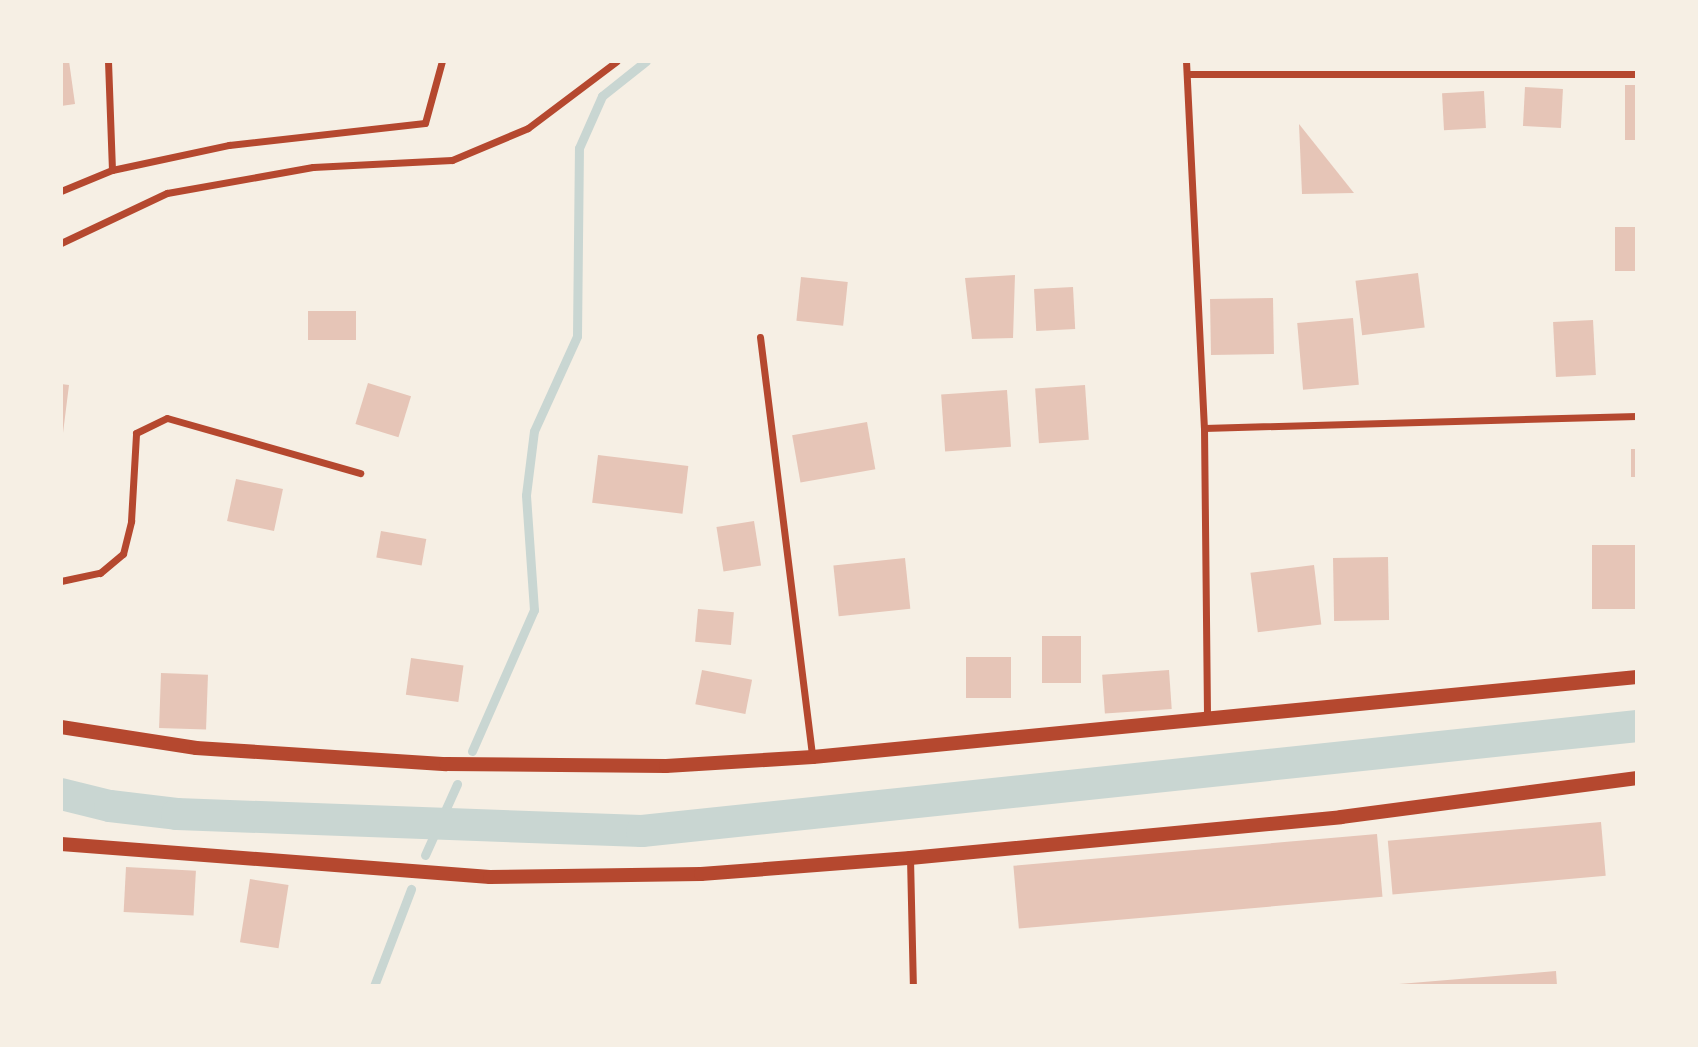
<!DOCTYPE html>
<html>
<head>
<meta charset="utf-8">
<style>
  body { margin:0 }
  #map { position:relative; width:1698px; height:1047px; overflow:hidden; background:#f6efe4; font-family:Inter,sans-serif }
  div>[style] { position:absolute }
  .stream>* { height:9px; margin:-4.5px; padding:0 4.5px; transform-origin:4.5px; border-radius:4.5px; background:#c9d6d2 }
  .canal>* { height:32px; margin:-16px; padding:0 16px; transform-origin:16px; border-radius:16px; background:#c9d6d2 }
  .building>* { inset:0; background:#e6c5b7; transform-origin:0 0 }
  .minor>* { height:7px; margin:-3.5px; padding:0 3.5px; transform-origin:3.5px; border-radius:3.5px; background:#b5482f }
  .secondary>* { height:14px; margin:-7px; padding:0 7px; transform-origin:7px; border-radius:7px; background:#b5482f }
  span { translate:-50% -50%; white-space:nowrap; text-align:center; line-height:1.15; -webkit-text-stroke:7px #f6efe4; paint-order:stroke }
  .frame { position:absolute; inset:0; border:63px solid #f6efe4; pointer-events:none }
</style>
</head>
<body>
<div id="map">
  <div class="stream">
    <i style="left:472px;top:751px;width:154px;rotate:-66.3deg"></i>
    <i style="left:534px;top:610px;width:115px;rotate:-94deg"></i>
    <i style="left:526px;top:495px;width:64px;rotate:-82.9deg"></i>
    <i style="left:534px;top:431px;width:104px;rotate:-65.6deg"></i>
    <i style="left:577px;top:336px;width:188px;rotate:-89.4deg"></i>
    <i style="left:579px;top:148px;width:57px;rotate:-66.1deg"></i>
    <i style="left:602px;top:96px;width:56px;rotate:-38.5deg"></i>
    <i style="left:425px;top:855px;width:78px;rotate:-65.7deg"></i>
    <i style="left:374px;top:986px;width:104px;rotate:-69.1deg"></i>
  </div>
  <div class="canal">
    <i style="left:61px;top:794px;width:50px;rotate:13.8deg"></i>
    <i style="left:110px;top:806px;width:67px;rotate:6.8deg"></i>
    <i style="left:177px;top:814px;width:465px;rotate:2.1deg"></i>
    <i style="left:642px;top:831px;width:1001px;rotate:-6.02deg"></i>
  </div>
  <div class="building">
    <i style="clip-path:polygon(61px 61px,69px 61px,75px 104px,61px 106px)"></i>
    <i style="left:1625px;top:85px;width:12px;height:55px"></i>
    <i style="left:1525px;top:87px;width:38px;height:39px;rotate:3deg"></i>
    <i style="left:1484px;top:91px;width:37px;height:42px;rotate:87deg"></i>
    <i style="clip-path:polygon(1299px 124px,1354px 193px,1302px 194px)"></i>
    <i style="left:1637px;top:227px;width:44px;height:22px;rotate:90deg"></i>
    <i style="left:1418px;top:273px;width:55px;height:63px;rotate:83deg"></i>
    <i style="clip-path:polygon(1015px 275px,1013px 338px,972px 339px,965px 278px)"></i>
    <i style="left:801px;top:277px;width:47px;height:44px;rotate:6deg"></i>
    <i style="left:1073px;top:287px;width:42px;height:39px;rotate:87deg"></i>
    <i style="left:1273px;top:298px;width:56px;height:63px;rotate:89deg"></i>
    <i style="left:356px;top:311px;width:29px;height:48px;rotate:90deg"></i>
    <i style="left:1353px;top:318px;width:67px;height:56px;rotate:85deg"></i>
    <i style="left:1593px;top:320px;width:55px;height:40px;rotate:87deg"></i>
    <i style="left:368px;top:383px;width:45px;height:43px;rotate:17deg"></i>
    <i style="clip-path:polygon(61px 384px,69px 385px,63px 433px,61px 433px)"></i>
    <i style="left:1085px;top:385px;width:55px;height:50px;rotate:86deg"></i>
    <i style="left:1007px;top:390px;width:57px;height:66px;rotate:86deg"></i>
    <i style="left:867px;top:422px;width:48px;height:76px;rotate:80deg"></i>
    <i style="left:1631px;top:449px;width:6px;height:28px"></i>
    <i style="left:598px;top:455px;width:91px;height:48px;rotate:7deg"></i>
    <i style="left:236px;top:479px;width:48px;height:43px;rotate:12deg"></i>
    <i style="left:754px;top:521px;width:45px;height:38px;rotate:81deg"></i>
    <i style="left:381px;top:531px;width:46px;height:27px;rotate:10deg"></i>
    <i style="left:1592px;top:545px;width:45px;height:64px"></i>
    <i style="left:1388px;top:557px;width:63px;height:55px;rotate:89deg"></i>
    <i style="left:905px;top:558px;width:51px;height:72px;rotate:84deg"></i>
    <i style="left:1314px;top:565px;width:60px;height:64px;rotate:83deg"></i>
    <i style="left:698px;top:609px;width:36px;height:33px;rotate:5deg"></i>
    <i style="left:1042px;top:636px;width:39px;height:47px"></i>
    <i style="left:1011px;top:657px;width:41px;height:45px;rotate:90deg"></i>
    <i style="left:411px;top:658px;width:53px;height:37px;rotate:8deg"></i>
    <i style="left:702px;top:670px;width:51px;height:35px;rotate:11deg"></i>
    <i style="left:1169px;top:670px;width:39px;height:67px;rotate:86deg"></i>
    <i style="left:161px;top:673px;width:47px;height:55px;rotate:2deg"></i>
    <i style="left:1601px;top:822px;width:54px;height:214px;rotate:85deg"></i>
    <i style="left:1377px;top:834px;width:63px;height:365px;rotate:85deg"></i>
    <i style="left:126px;top:867px;width:70px;height:45px;rotate:3deg"></i>
    <i style="left:250px;top:879px;width:39px;height:64px;rotate:9deg"></i>
    <i style="clip-path:polygon(1556px 971px,1557px 986px,1399px 986px,1399px 984px)"></i>
  </div>
  <div class="minor">
    <i style="left:1186px;top:61px;width:367px;rotate:87.2deg"></i>
    <i style="left:1204px;top:428px;width:290px;rotate:89.4deg"></i>
    <i style="left:1187px;top:74px;width:450px"></i>
    <i style="left:112px;top:170px;width:120px;rotate:-12.1deg"></i>
    <i style="left:229px;top:145px;width:197px;rotate:-6.4deg"></i>
    <i style="left:425px;top:123px;width:64px;rotate:-74.7deg"></i>
    <i style="left:61px;top:191px;width:55px;rotate:-22.4deg"></i>
    <i style="left:112px;top:170px;width:109px;rotate:-92.1deg"></i>
    <i style="left:61px;top:243px;width:117px;rotate:-25.3deg"></i>
    <i style="left:167px;top:193px;width:148px;rotate:-10.1deg"></i>
    <i style="left:313px;top:167px;width:139px;rotate:-2.9deg"></i>
    <i style="left:452px;top:160px;width:82px;rotate:-22.8deg"></i>
    <i style="left:528px;top:128px;width:111px;rotate:-37deg"></i>
    <i style="left:760px;top:337px;width:422px;rotate:82.9deg"></i>
    <i style="left:1204px;top:428px;width:433px;rotate:-1.6deg"></i>
    <i style="left:61px;top:581px;width:40px;rotate:-12deg"></i>
    <i style="left:100px;top:573px;width:30px;rotate:-40deg"></i>
    <i style="left:123px;top:554px;width:34px;rotate:-76deg"></i>
    <i style="left:131px;top:521px;width:88px;rotate:-86.7deg"></i>
    <i style="left:136px;top:433px;width:34px;rotate:-26deg"></i>
    <i style="left:167px;top:418px;width:201px;rotate:15.9deg"></i>
    <i style="left:910px;top:858px;width:128px;rotate:88.7deg"></i>
  </div>
  <div class="secondary">
    <i style="left:61px;top:727px;width:137px;rotate:8.8deg"></i>
    <i style="left:196px;top:748px;width:251px;rotate:3.7deg"></i>
    <i style="left:446px;top:764px;width:220px;rotate:0.5deg"></i>
    <i style="left:666px;top:766px;width:147px;rotate:-3.5deg"></i>
    <i style="left:813px;top:757px;width:828px;rotate:-5.55deg"></i>
    <i style="left:61px;top:844px;width:430px;rotate:4.4deg"></i>
    <i style="left:490px;top:877px;width:211px;rotate:-0.8deg"></i>
    <i style="left:701px;top:874px;width:210px;rotate:-4.4deg"></i>
    <i style="left:910px;top:858px;width:433px;rotate:-5.4deg"></i>
    <i style="left:1341px;top:817px;width:299px;rotate:-7.5deg"></i>
  </div>
  <div class="frame"></div>
</div>
</body>
</html>
